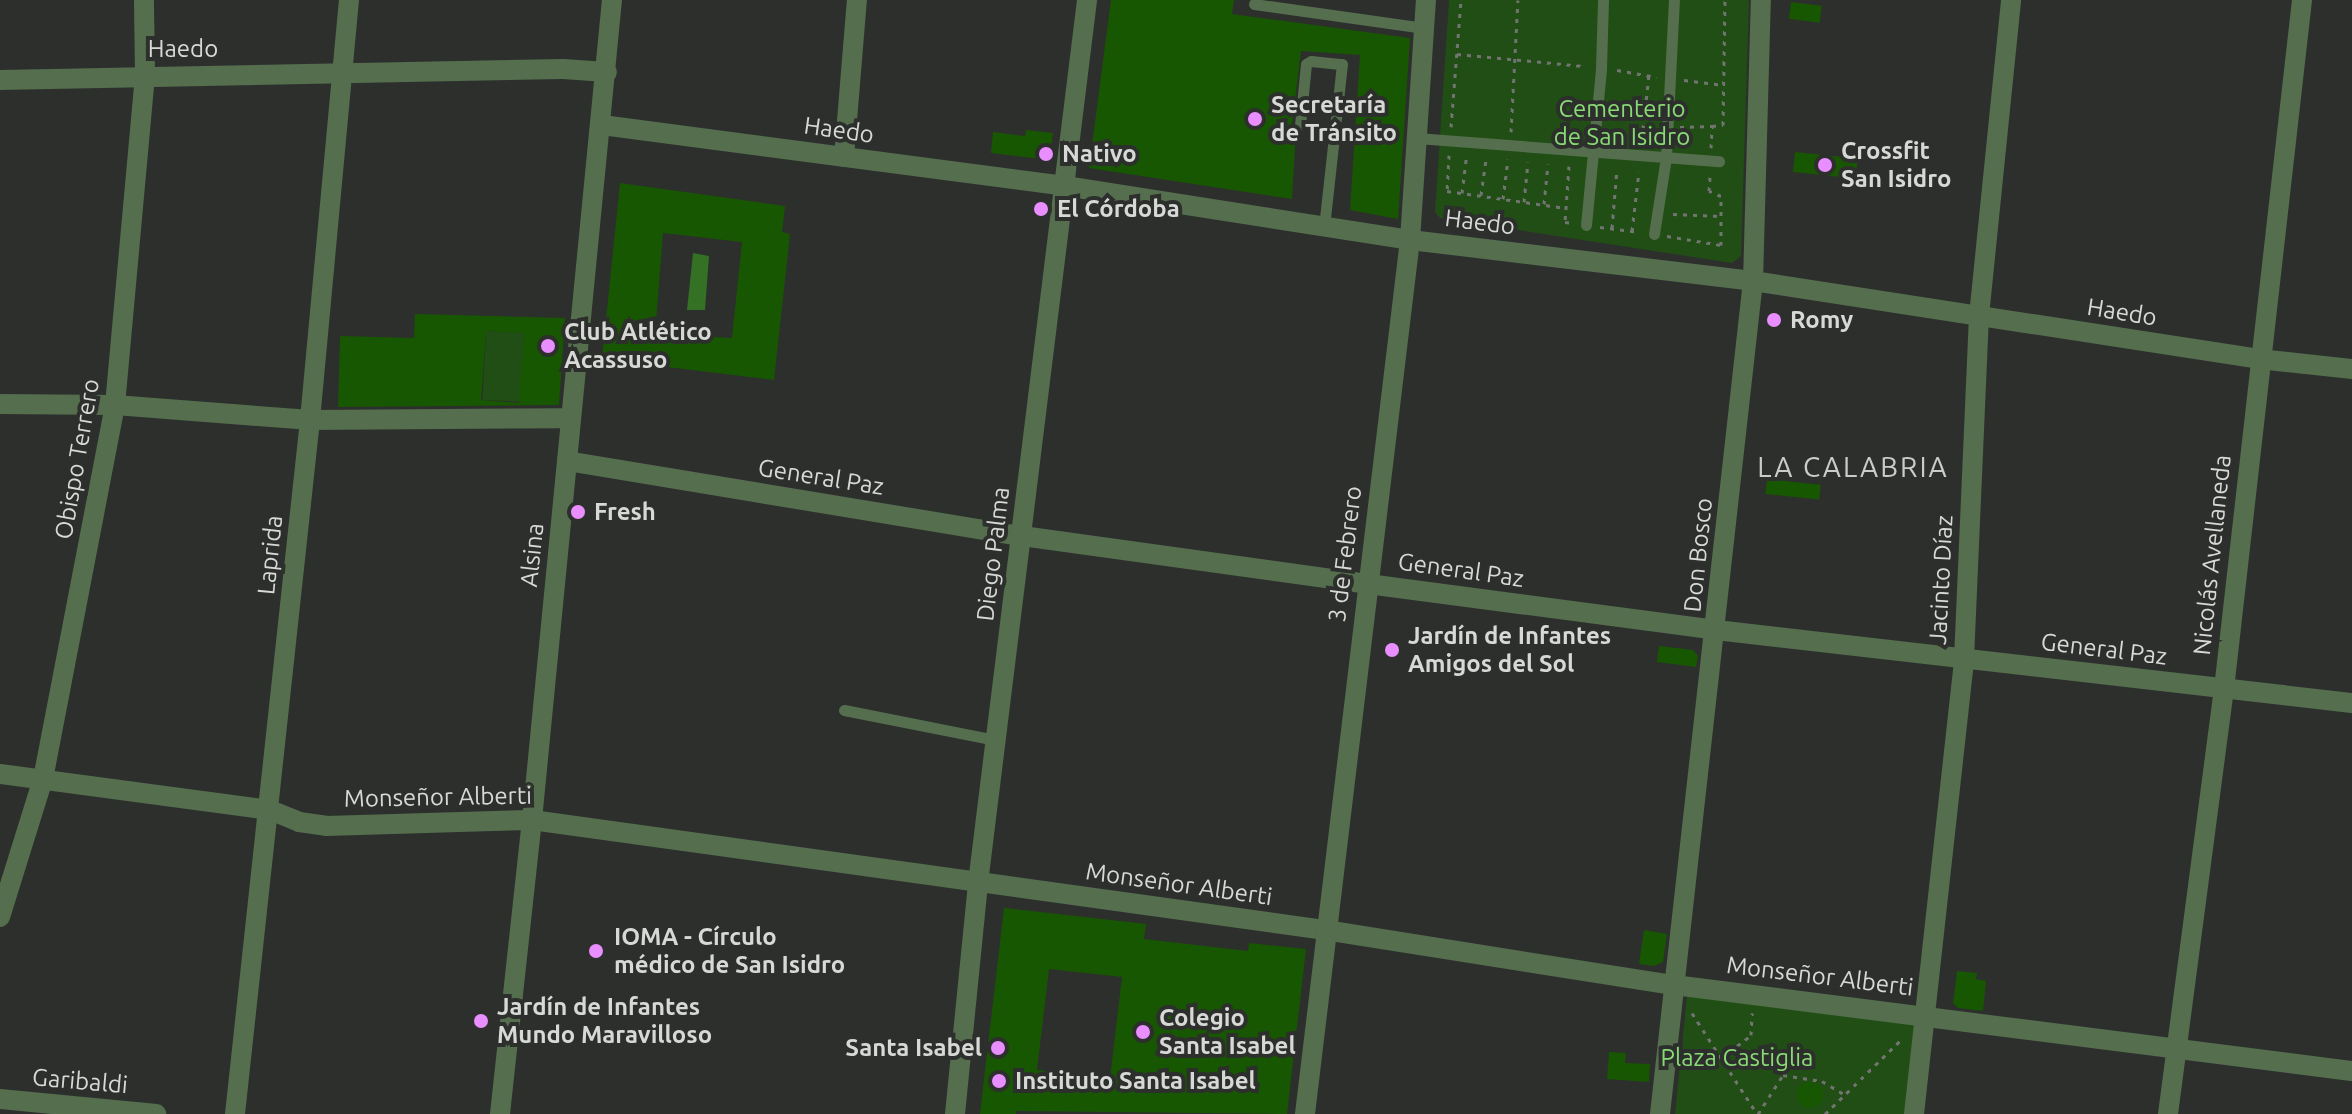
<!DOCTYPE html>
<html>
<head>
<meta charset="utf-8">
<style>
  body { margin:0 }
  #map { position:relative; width:2352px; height:1114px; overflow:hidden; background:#2d2f2d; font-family:Ubuntu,sans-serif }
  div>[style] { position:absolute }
  .green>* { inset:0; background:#204e14; transform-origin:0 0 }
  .water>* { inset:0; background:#347124 }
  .building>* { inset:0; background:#185701; transform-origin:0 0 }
  .round { border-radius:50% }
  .path>* { height:3px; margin-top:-1.5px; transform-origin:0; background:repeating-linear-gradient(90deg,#727472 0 4px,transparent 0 10px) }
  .service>* { height:11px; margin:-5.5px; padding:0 5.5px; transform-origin:5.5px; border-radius:5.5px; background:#546e4e }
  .minor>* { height:20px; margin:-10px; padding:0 10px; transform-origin:10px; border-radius:10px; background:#546e4e }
  .tertiary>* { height:20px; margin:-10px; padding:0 10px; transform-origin:10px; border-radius:10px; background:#546e4e }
  .dots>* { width:22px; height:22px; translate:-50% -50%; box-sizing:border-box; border:4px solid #2d2f2d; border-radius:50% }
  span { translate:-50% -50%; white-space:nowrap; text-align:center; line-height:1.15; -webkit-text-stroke:8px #2d2f2d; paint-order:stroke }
  .street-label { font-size:24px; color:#d7d9d7 }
  .poi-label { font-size:24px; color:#d7d9d7; font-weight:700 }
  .left { translate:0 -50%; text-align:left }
  .right { translate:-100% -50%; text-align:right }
  .park-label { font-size:24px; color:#89da75 }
  .quarter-label { font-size:28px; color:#c9ccc9; letter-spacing:2px }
</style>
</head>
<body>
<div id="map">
  <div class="green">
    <i style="clip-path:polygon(1449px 0,1749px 0,1741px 256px,1732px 263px,1440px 218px,1435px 212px)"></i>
    <i style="left:486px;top:331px;width:38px;height:69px;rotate:3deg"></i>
    <i style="clip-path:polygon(1687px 996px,1919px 1024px,1908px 1114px,1675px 1114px)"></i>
  </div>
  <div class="water">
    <i style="clip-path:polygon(693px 253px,709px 256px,705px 310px,687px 310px)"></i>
  </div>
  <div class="building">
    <i style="clip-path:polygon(1111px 0,1234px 0,1232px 14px,1410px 38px,1398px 219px,1350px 210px,1360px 55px,1301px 51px,1292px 124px,1296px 132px,1292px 199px,1089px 168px)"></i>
    <i style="left:1791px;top:2px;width:31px;height:17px;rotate:7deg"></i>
    <i style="clip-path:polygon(1026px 130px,1053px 133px,1050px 154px,1042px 159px,991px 153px,993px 132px,1025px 136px)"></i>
    <i style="left:1795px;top:152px;width:63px;height:20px;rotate:6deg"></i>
    <i style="clip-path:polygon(evenodd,620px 183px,785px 206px,782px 232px,790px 234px,774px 380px,602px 359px,620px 183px,663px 233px,742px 242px,732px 338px,655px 334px,663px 233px)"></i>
    <i style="clip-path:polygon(evenodd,415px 314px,565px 318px,559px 405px,338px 407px,340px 336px,414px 338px,415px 314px,486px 331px,524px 333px,519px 403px,481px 400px,486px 331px)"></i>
    <i style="left:1767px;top:479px;width:54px;height:15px;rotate:6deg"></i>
    <i style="clip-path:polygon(1659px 646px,1693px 650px,1698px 656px,1696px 667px,1657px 662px)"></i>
    <i style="clip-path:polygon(evenodd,1004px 908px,1146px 924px,1144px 939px,1248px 951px,1249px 943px,1306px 949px,1287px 1114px,1016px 1111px,1016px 1114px,980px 1114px,1004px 908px,1049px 969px,1122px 977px,1110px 1079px,1037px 1070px,1049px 969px)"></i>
    <i style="clip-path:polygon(1644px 930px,1667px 934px,1663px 962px,1654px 966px,1639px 964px)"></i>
    <i style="clip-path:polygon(1957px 971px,1977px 973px,1976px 979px,1986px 981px,1983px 1011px,1958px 1008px,1953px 1003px)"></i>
    <i style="clip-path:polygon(1609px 1052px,1626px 1053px,1625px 1063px,1650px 1064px,1649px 1082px,1607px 1079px)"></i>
    <i class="round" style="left:1797px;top:1082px;width:26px;height:26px"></i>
  </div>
  <div class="path">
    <i style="left:1457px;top:54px;width:129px;rotate:5.4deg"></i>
    <i style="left:1617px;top:70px;width:40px;rotate:10deg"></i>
    <i style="left:1684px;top:80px;width:40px;rotate:7.1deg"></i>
    <i style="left:1451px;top:127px;width:127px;rotate:-85.5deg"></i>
    <i style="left:1680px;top:127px;width:32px;rotate:-2deg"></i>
    <i style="left:1511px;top:132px;width:132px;rotate:-87deg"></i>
    <i style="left:1642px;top:139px;width:64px;rotate:-83.8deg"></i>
    <i style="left:1711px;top:148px;width:22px;rotate:-87deg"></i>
    <i style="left:1712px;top:126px;width:11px;rotate:-5deg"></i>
    <i style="left:1723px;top:125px;width:125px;rotate:-89.1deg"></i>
    <i style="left:1449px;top:155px;width:36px;rotate:93deg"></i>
    <i style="left:1447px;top:191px;width:120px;rotate:8.1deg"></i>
    <i style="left:1569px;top:166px;width:56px;rotate:94.1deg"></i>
    <i style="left:1565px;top:222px;width:8px;rotate:7deg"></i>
    <i style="left:1462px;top:193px;width:35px;rotate:-83deg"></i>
    <i style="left:1481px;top:195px;width:36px;rotate:-82deg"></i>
    <i style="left:1503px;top:199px;width:40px;rotate:-82.9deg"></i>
    <i style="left:1524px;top:202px;width:40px;rotate:-84.3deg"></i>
    <i style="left:1544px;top:204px;width:40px;rotate:-84.3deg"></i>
    <i style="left:1673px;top:214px;width:48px;rotate:2.4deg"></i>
    <i style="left:1600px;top:227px;width:40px;rotate:7.1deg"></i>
    <i style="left:1612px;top:228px;width:59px;rotate:-85.2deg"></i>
    <i style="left:1632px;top:231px;width:60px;rotate:-83.3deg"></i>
    <i style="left:1667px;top:236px;width:55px;rotate:9.5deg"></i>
    <i style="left:1721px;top:245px;width:49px;rotate:-90deg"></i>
    <i style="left:1721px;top:196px;width:13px;rotate:-157deg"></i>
    <i style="left:1709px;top:191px;width:16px;rotate:-86deg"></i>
    <i style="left:1692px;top:1013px;width:120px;rotate:57.2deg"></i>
    <i style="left:1721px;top:1058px;width:38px;rotate:-37deg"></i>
    <i style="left:1751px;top:1035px;width:22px;rotate:-87deg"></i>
    <i style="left:1758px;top:1114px;width:46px;rotate:-57.3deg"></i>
    <i style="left:1783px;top:1075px;width:39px;rotate:9deg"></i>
    <i style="left:1822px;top:1081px;width:26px;rotate:31deg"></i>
    <i style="left:1825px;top:1114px;width:109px;rotate:-44.3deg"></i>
  </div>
  <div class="service">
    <i style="left:1254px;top:4px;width:172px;rotate:8deg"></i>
    <i style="left:1300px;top:125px;width:61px;rotate:-84.4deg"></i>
    <i style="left:1306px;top:64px;width:6px;rotate:-31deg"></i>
    <i style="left:1311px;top:61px;width:31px;rotate:6deg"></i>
    <i style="left:1342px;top:64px;width:163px;rotate:96.3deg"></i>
    <i style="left:1417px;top:138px;width:303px;rotate:4.4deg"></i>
    <i style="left:1586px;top:225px;width:158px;rotate:-84.5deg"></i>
    <i style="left:1601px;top:68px;width:68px;rotate:-88.3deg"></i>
    <i style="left:1654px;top:234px;width:78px;rotate:-81.1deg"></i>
    <i style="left:1666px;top:157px;width:157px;rotate:-87.1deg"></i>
    <i style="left:844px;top:710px;width:155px;rotate:11.2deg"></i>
  </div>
  <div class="minor">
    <i style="left:0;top:80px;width:563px;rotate:-1.12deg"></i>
    <i style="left:563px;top:69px;width:44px;rotate:3.9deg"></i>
    <i style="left:602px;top:125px;width:467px;rotate:7.5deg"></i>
    <i style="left:1065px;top:186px;width:349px;rotate:8.9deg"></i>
    <i style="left:1410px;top:240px;width:345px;rotate:6.8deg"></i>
    <i style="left:1753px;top:281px;width:512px;rotate:8.76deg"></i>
    <i style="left:2259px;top:359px;width:94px;rotate:6.1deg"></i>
    <i style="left:844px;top:157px;width:158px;rotate:-85.3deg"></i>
    <i style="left:0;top:404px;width:115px;rotate:0.5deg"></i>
    <i style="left:115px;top:405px;width:196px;rotate:4.4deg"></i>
    <i style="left:310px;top:420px;width:260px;rotate:-0.4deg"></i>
    <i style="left:567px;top:461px;width:461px;rotate:9.4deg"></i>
    <i style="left:1022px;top:536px;width:349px;rotate:7.9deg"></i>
    <i style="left:1368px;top:584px;width:351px;rotate:7.5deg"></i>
    <i style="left:1716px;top:630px;width:640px;rotate:6.55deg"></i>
    <i style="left:0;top:774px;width:272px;rotate:7.6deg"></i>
    <i style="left:270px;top:810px;width:31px;rotate:22deg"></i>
    <i style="left:299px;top:822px;width:27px;rotate:8deg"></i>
    <i style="left:326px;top:826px;width:206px;rotate:-1.7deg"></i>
    <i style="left:532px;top:820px;width:801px;rotate:7.9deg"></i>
    <i style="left:1325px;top:930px;width:353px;rotate:9deg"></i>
    <i style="left:1674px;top:985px;width:683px;rotate:7.23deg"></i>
    <i style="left:0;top:917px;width:145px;rotate:-72.7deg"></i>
    <i style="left:43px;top:779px;width:381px;rotate:-79.1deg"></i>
    <i style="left:115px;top:405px;width:331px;rotate:-84.8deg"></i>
    <i style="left:145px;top:75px;width:75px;rotate:-90.8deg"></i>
    <i style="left:0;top:1099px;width:157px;rotate:5.5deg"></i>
    <i style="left:235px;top:1114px;width:698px;rotate:-83.83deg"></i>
    <i style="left:310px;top:420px;width:422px;rotate:-84.7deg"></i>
    <i style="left:500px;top:1114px;width:296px;rotate:-83.8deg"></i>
    <i style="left:532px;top:820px;width:824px;rotate:-84.43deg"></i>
    <i style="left:1305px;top:1114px;width:880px;rotate:-83.15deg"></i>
    <i style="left:1410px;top:240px;width:241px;rotate:-86.2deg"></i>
    <i style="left:1914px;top:1114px;width:458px;rotate:-83.7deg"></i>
    <i style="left:1964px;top:659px;width:343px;rotate:-87.5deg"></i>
    <i style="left:1979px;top:316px;width:318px;rotate:-84.2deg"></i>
    <i style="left:2168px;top:1114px;width:429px;rotate:-82.5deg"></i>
    <i style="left:2224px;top:689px;width:693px;rotate:-83.54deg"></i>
  </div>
  <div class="tertiary">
    <i style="left:955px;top:1114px;width:232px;rotate:-84.3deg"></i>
    <i style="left:978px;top:883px;width:890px;rotate:-82.96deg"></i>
    <i style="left:1660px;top:1114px;width:838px;rotate:-83.63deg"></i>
    <i style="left:1753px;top:281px;width:281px;rotate:-88.4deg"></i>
  </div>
  <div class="dots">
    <i style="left:1255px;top:119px;background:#e98efe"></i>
    <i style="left:1046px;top:154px;background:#e98efe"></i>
    <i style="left:1825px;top:165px;background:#e98efe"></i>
    <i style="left:1041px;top:209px;background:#e98efe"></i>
    <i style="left:1774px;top:320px;background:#e98efe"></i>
    <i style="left:548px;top:346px;background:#e98efe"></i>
    <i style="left:578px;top:512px;background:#e98efe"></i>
    <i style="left:1392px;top:650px;background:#e98efe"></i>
    <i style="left:596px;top:951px;background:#e98efe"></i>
    <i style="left:481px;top:1021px;background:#e98efe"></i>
    <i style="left:1143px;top:1032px;background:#e98efe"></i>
    <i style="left:998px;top:1048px;background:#e98efe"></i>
    <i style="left:999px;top:1081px;background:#e98efe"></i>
  </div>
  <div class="street-label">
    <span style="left:183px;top:49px">Haedo</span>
    <span style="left:839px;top:130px;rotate:8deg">Haedo</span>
    <span style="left:1480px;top:222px;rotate:7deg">Haedo</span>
    <span style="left:2122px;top:312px;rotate:9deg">Haedo</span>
    <span style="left:77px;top:459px;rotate:-80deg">Obispo Terrero</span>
    <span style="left:821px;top:477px;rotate:9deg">General Paz</span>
    <span style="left:993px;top:554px;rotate:-83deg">Diego Palma</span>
    <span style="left:1345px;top:554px;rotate:-83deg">3 de Febrero</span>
    <span style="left:270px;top:555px;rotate:-84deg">Laprida</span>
    <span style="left:532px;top:555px;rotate:-84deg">Alsina</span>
    <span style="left:1698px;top:555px;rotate:-84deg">Don Bosco</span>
    <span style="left:2212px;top:555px;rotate:-84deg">Nicolás Avellaneda</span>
    <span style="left:1461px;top:570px;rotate:8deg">General Paz</span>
    <span style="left:1941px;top:580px;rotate:-87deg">Jacinto Díaz</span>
    <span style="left:2104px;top:649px;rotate:7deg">General Paz</span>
    <span style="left:438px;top:797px;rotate:-1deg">Monseñor Alberti</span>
    <span style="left:1179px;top:884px;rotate:8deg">Monseñor Alberti</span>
    <span style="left:1820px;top:976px;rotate:7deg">Monseñor Alberti</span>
    <span style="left:80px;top:1081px;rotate:5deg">Garibaldi</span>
  </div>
  <div class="poi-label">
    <span class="left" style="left:1271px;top:119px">Secretaría<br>de Tránsito</span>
    <span class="left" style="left:1841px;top:165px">Crossfit<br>San Isidro</span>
    <span class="left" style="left:1062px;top:154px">Nativo</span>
    <span class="left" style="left:1057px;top:209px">El Córdoba</span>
    <span class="left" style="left:1790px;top:320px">Romy</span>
    <span class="left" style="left:564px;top:346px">Club Atlético<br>Acassuso</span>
    <span class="left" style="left:594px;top:512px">Fresh</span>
    <span class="left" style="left:1408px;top:650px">Jardín de Infantes<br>Amigos del Sol</span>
    <span class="left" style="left:614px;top:951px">IOMA - Círculo<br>médico de San Isidro</span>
    <span class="left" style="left:497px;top:1021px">Jardín de Infantes<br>Mundo Maravilloso</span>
    <span class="left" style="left:1159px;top:1032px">Colegio<br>Santa Isabel</span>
    <span class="right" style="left:982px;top:1048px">Santa Isabel</span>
    <span class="left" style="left:1015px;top:1081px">Instituto Santa Isabel</span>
  </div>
  <div class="park-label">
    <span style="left:1622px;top:123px">Cementerio<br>de San Isidro</span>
    <span style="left:1737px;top:1058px">Plaza Castiglia</span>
  </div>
  <div class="quarter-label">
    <span style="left:1853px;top:467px">LA CALABRIA</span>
  </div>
</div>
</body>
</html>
